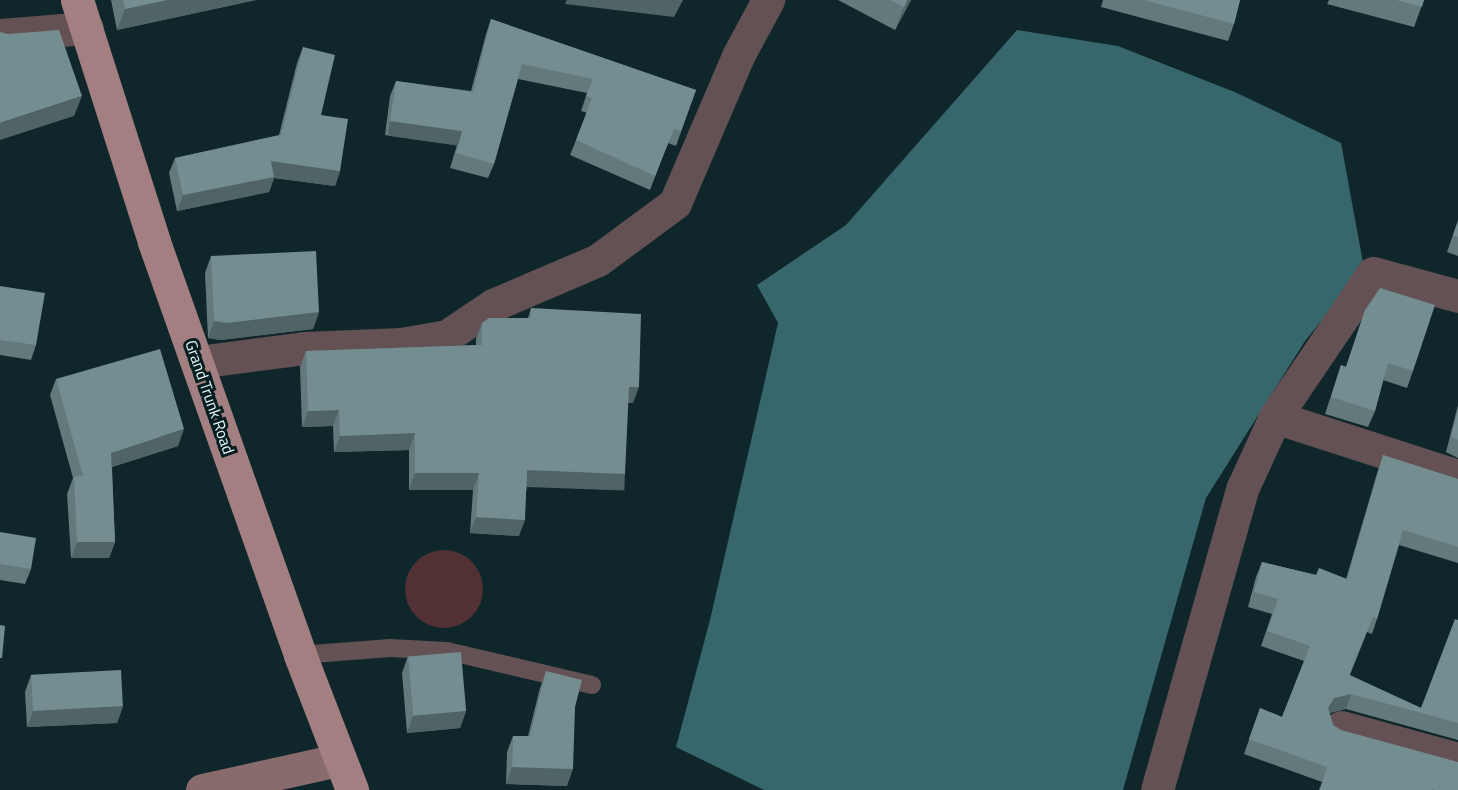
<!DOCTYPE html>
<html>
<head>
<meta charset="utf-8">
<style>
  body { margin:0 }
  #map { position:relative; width:1458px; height:790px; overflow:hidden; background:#0f272a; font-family:"Titillium Web",sans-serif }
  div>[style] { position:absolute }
  .green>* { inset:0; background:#513134 }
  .round { border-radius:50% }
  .water>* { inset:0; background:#37676c }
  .lane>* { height:18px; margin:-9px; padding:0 9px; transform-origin:9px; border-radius:9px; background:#635153 }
  .street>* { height:33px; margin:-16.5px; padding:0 16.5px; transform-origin:16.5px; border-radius:16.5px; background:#635153 }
  .secondary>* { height:33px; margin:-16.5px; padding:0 16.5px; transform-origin:16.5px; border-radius:16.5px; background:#876b6d }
  .primary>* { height:33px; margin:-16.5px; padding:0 16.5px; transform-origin:16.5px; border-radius:16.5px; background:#a37f82 }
  .wall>* { inset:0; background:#63797c }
  .shaded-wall>* { inset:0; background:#506365; transform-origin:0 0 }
  .building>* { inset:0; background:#738d90; transform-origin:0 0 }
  span { translate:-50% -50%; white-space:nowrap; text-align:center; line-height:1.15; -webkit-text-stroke:6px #051e20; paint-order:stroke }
  .street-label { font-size:16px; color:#e9f7f8 }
</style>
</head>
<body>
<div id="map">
  <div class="green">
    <i class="round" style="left:405px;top:550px;width:78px;height:78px"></i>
  </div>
  <div class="water">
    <i style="clip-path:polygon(1017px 30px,1118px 46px,1237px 93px,1341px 143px,1364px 268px,1305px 341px,1206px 498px,1123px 790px,764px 790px,676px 747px,710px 620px,778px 323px,757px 285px,846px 225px)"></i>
  </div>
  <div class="lane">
    <i style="left:300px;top:655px;width:90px;rotate:-4.4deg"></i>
    <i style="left:390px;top:648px;width:57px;rotate:3deg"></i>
    <i style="left:447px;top:651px;width:149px;rotate:13.2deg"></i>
  </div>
  <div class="street">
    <i style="left:0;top:35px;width:87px;rotate:-4.6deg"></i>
    <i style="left:198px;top:362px;width:107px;rotate:-7.5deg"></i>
    <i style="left:304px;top:348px;width:97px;rotate:-2.4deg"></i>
    <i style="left:401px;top:344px;width:47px;rotate:-9.9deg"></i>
    <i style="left:447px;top:336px;width:55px;rotate:-34deg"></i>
    <i style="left:493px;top:305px;width:114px;rotate:-23.2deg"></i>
    <i style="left:598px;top:260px;width:96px;rotate:-36.5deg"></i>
    <i style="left:675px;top:203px;width:160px;rotate:-66.8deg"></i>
    <i style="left:738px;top:56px;width:64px;rotate:-61.8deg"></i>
    <i style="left:1275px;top:417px;width:192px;rotate:17.9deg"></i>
    <i style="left:1341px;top:727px;width:121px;rotate:15.3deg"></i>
    <i style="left:1157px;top:790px;width:315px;rotate:-74.2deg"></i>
    <i style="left:1243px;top:487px;width:77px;rotate:-65.4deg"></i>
    <i style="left:1275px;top:417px;width:174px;rotate:-55.8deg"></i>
    <i style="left:1373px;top:273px;width:88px;rotate:15.1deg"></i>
  </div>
  <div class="secondary">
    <i style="left:202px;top:790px;width:140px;rotate:-12.4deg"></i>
  </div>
  <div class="primary">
    <i style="left:77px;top:0;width:254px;rotate:72.3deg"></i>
    <i style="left:154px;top:242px;width:438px;rotate:70.5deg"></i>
    <i style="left:300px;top:655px;width:145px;rotate:68.9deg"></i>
  </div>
  <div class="wall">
    <i style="clip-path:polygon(111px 0,256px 0,117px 30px)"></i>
    <i style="clip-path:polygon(838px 0,911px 0,895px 30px)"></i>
    <i style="clip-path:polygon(1103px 0,1240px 0,1234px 24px,1228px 41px,1101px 7px)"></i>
    <i style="clip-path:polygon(1329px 0,1424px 0,1414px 27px,1327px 4px)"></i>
    <i style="clip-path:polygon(491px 19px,696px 90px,676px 146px,668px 143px,650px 190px,570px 155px,587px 113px,581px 111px,587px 93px,518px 79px,494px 164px,488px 178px,450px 168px,457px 145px,385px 135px,390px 96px,396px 81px,471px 91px,486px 34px)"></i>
    <i style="clip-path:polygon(303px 47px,321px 115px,340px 171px,335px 186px,274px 178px,269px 192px,177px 211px,169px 173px,175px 158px,279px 135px,297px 63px)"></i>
    <i style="clip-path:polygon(1458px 220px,1458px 256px,1447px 252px)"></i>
    <i style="clip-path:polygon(211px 256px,319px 312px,313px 329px,221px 340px,208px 338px,205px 273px)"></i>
    <i style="clip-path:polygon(0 286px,36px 345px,31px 360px,0 355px)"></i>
    <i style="clip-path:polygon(531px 308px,633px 403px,628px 403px,619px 490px,527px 486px,519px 536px,470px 533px,473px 490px,409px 490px,409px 450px,334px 452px,333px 426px,302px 427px,300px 367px,306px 351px,476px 345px,476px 339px,482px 323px,528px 318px)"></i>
    <i style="clip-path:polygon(1365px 310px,1413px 371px,1407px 388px,1383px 380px,1375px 411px,1368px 427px,1325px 414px,1341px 365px,1346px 367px)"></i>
    <i style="clip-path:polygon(56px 379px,178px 446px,112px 467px,115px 542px,109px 558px,71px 558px,67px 494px,73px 478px,50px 395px)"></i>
    <i style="clip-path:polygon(1458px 405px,1458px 458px,1446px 452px)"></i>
    <i style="clip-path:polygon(1383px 455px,1458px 479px,1458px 563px,1399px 545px,1377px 619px,1372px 634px,1367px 632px,1350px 675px,1421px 708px,1458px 620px,1458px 740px,1346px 709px,1330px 713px,1333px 725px,1341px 730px,1458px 790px,1319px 790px,1322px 782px,1244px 754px,1260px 708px,1282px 717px,1304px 661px,1261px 646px,1272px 614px,1248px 607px,1256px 577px,1262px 562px,1316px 575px,1346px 579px,1378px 470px)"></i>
    <i style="clip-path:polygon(0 532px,31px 569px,25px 584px,0 580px)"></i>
    <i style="clip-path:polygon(408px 656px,466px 711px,460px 728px,407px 733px,402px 673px)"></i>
    <i style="clip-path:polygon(546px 671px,575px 707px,567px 786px,506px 784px,507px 752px,513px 736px,528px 736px,540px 688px)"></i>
    <i style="clip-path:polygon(31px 675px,123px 706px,117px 723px,27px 727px,25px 692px)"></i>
  </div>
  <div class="shaded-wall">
    <i style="clip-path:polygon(167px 0,256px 0,117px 30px,125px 9px)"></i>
    <i style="clip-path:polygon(567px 0,683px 0,674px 17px,565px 4px)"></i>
    <i style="clip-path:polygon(907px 0,911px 0,895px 30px,904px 7px)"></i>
    <i style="clip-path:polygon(82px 96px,74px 116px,0 140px,0 123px)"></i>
    <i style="left:390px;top:121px;width:73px;height:15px;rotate:8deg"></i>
    <i style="clip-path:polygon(271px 161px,340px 171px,335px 186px,274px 178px,269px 192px,177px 211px,183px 195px)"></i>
    <i style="clip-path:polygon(319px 312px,313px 329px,221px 340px,208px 338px,214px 321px)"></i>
    <i style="clip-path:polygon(629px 387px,639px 387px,633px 403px,623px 403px)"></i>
    <i style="clip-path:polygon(339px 410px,333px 426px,302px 427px,308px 411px)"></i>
    <i style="clip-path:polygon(184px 429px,178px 446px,105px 469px,111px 453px)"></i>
    <i style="clip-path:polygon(415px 433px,409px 450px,334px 452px,340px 436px)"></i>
    <i style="left:527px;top:470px;width:98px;height:17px;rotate:2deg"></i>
    <i style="clip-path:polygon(415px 473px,479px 473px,473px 490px,409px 490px)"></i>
    <i style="clip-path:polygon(476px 517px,525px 520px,519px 536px,470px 533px)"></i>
    <i style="clip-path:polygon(77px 542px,115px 542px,109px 558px,71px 558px)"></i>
    <i style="clip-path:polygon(1351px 694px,1346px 709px,1328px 713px,1328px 708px,1334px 698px)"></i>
    <i style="clip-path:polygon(123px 706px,117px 723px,27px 727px,33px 711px)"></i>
    <i style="clip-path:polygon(466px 711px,460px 728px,407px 733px,413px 716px)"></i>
    <i style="clip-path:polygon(512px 767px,573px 769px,567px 786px,506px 784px)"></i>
  </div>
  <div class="building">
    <i style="clip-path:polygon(123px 0,167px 0,125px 9px)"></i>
    <i style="clip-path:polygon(890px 0,907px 0,904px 7px)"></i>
    <i style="clip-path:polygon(1144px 0,1240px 0,1234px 24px)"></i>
    <i style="clip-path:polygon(1396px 0,1424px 0,1422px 7px)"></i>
    <i style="clip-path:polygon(491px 19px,696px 90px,681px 131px,674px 129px,655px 176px,576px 140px,592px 98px,586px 96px,593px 79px,522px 64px,494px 164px,456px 153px,462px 131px,390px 121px,396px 81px,473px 92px)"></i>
    <i style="clip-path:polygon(59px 30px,82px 96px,0 123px,0 32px,8px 34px)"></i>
    <i style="clip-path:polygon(303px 47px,335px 55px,321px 115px,348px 119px,340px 171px,271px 161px,274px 177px,183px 195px,175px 158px,281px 135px)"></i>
    <i style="clip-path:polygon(1458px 222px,1458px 237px,1453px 235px)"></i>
    <i style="clip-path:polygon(316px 251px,319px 312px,227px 323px,214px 321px,211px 256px)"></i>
    <i style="clip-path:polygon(0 286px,45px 293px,36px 345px,0 340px)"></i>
    <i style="clip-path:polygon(1380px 288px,1435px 305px,1413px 371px,1388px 363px,1375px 411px,1331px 397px,1341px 365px,1346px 367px,1365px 310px)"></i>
    <i style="clip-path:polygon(531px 308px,641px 314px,639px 387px,629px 387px,625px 474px,527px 470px,525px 520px,476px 517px,479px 473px,415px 473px,415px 433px,340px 436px,339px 410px,308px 411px,306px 351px,482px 345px,482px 323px,489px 318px,531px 318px)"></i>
    <i style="clip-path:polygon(160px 349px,184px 429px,111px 453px,115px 542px,77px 542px,74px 477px,83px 476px,56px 379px)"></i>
    <i style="clip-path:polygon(1458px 411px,1458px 440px,1451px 437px)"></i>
    <i style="clip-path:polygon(1383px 455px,1458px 479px,1458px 547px,1403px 530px,1377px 619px,1373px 617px,1349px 675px,1421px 708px,1455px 619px,1458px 620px,1458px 723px,1351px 694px,1334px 698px,1328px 708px,1333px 725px,1341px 730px,1458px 762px,1458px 790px,1436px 790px,1433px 789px,1432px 790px,1320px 790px,1327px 767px,1249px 739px,1260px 708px,1282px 717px,1310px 646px,1267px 631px,1278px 599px,1254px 592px,1262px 562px,1316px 575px,1319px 568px,1347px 579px)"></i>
    <i style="clip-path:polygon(0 532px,36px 538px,31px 569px,0 564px)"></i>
    <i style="clip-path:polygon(0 625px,5px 626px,2px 658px,0 658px)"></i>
    <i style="left:461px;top:652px;width:59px;height:53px;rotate:85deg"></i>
    <i style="left:121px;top:670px;width:36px;height:90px;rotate:87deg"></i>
    <i style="clip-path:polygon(546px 671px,582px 680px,575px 707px,573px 769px,512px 767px,513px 736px,530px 736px)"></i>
  </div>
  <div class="street-label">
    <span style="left:210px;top:397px;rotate:71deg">Grand Trunk Road</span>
  </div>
</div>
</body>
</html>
